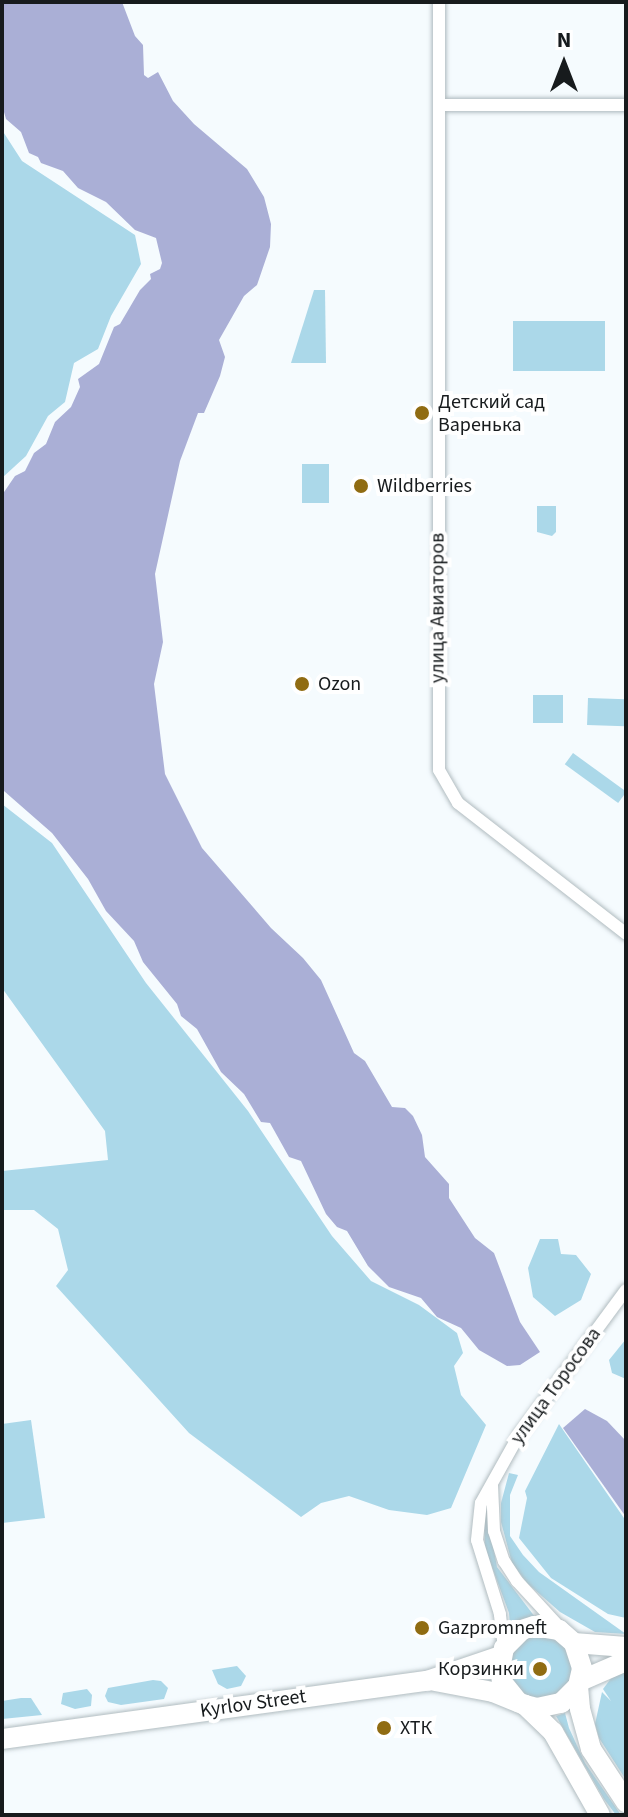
<!DOCTYPE html>
<html>
<head>
<meta charset="utf-8">
<style>
  body { margin:0 }
  #map { position:relative; width:628px; height:1817px; overflow:hidden; background:#f5fbfe; font-family:"Source Sans 3",sans-serif }
  div>[style] { position:absolute }
  .green>* { inset:0; background:#abd8e9; transform-origin:0 0 }
  .round { border-radius:50% }
  .water>* { inset:0; background:#aaafd6 }
  .roads { filter:drop-shadow(0 0 2px #b1bcc0) drop-shadow(0 0 2px #b1bcc0) }
  .minor>* { height:12px; margin:-6px; padding:0 6px; transform-origin:6px; border-radius:6px; background:#fff }
  .primary>* { height:20px; margin:-10px; padding:0 10px; transform-origin:10px; border-radius:10px; background:#fff }
  .dots>* { width:22px; height:22px; translate:-50% -50%; box-sizing:border-box; border:4px solid #fff; border-radius:50% }
  span { translate:-50% -50%; white-space:nowrap; text-align:center; line-height:1.15; -webkit-text-stroke:8px #fff; paint-order:stroke }
  .poi-label { font-size:20px; color:#171b1d }
  .left { translate:0 -50%; text-align:left }
  .right { translate:-100% -50%; text-align:right }
  .street-label { font-size:20px; color:#171b1d }
  .frame { position:absolute; inset:0; border:4px solid #171b1d; pointer-events:none }
  .north { position:absolute; left:524px; top:24px; width:80px; height:80px; -webkit-text-stroke:6px #fff; paint-order:stroke; rotate:0deg; font-size:22px; font-weight:700; line-height:32px; text-align:center; color:#171b1d }
  .north::after { content:''; display:block; margin:auto; width:28px; height:36px; background:#171b1d; clip-path:polygon(50% 0,100% 100%,50% 72%,0 100%) }
</style>
</head>
<body>
<div id="map">
  <div class="green">
    <i style="clip-path:polygon(2px 130px,22px 161px,135px 235px,141px 264px,111px 316px,98px 349px,74px 363px,65px 402px,48px 416px,26px 456px,2px 478px)"></i>
    <i style="clip-path:polygon(314px 290px,325px 290px,326px 363px,291px 363px)"></i>
    <i style="left:605px;top:321px;width:50px;height:92px;rotate:90deg"></i>
    <i style="left:302px;top:464px;width:27px;height:39px"></i>
    <i style="clip-path:polygon(537px 506px,556px 506px,556px 532px,552px 536px,537px 532px)"></i>
    <i style="left:533px;top:695px;width:30px;height:28px"></i>
    <i style="left:588px;top:698px;width:38px;height:27px;rotate:2deg"></i>
    <i style="left:573px;top:753px;width:66px;height:14px;rotate:36deg"></i>
    <i style="clip-path:polygon(2px 804px,52px 843px,146px 983px,248px 1111px,332px 1236px,371px 1281px,419px 1305px,457px 1333px,463px 1353px,454px 1366px,461px 1395px,486px 1425px,451px 1508px,427px 1515px,389px 1510px,349px 1496px,321px 1503px,301px 1517px,189px 1433px,56px 1286px,68px 1270px,58px 1229px,34px 1210px,2px 1210px,2px 1171px,108px 1160px,105px 1131px,2px 988px)"></i>
    <i style="clip-path:polygon(540px 1239px,558px 1239px,561px 1254px,576px 1255px,591px 1274px,581px 1300px,555px 1316px,533px 1297px,528px 1268px)"></i>
    <i style="clip-path:polygon(626px 1339px,626px 1379px,612px 1373px,609px 1360px)"></i>
    <i style="clip-path:polygon(31px 1420px,45px 1518px,2px 1523px,2px 1424px)"></i>
    <i style="clip-path:polygon(559px 1424px,626px 1521px,626px 1618px,608px 1614px,551px 1578px,519px 1538px,527px 1498px,525px 1491px)"></i>
    <i style="clip-path:polygon(509px 1473px,518px 1475px,510px 1495px,510px 1536px,523px 1555px,539px 1572px,626px 1634px,595px 1632px,560px 1612px,527px 1583px,512px 1563px,501px 1522px,501px 1503px)"></i>
    <i style="clip-path:polygon(484px 1517px,488px 1517px,497px 1567px,535px 1617px,510px 1627px,509px 1613px,485px 1548px)"></i>
    <i class="round" style="left:509px;top:1635px;width:64px;height:64px"></i>
    <i style="clip-path:polygon(237px 1666px,246px 1676px,241px 1686px,227px 1689px,218px 1684px,212px 1670px)"></i>
    <i style="clip-path:polygon(626px 1667px,626px 1780px,599px 1738px,595px 1724px,602px 1692px,611px 1701px,603px 1689px,615px 1673px)"></i>
    <i style="clip-path:polygon(153px 1680px,161px 1681px,168px 1688px,164px 1699px,121px 1705px,108px 1702px,105px 1696px,108px 1688px)"></i>
    <i style="clip-path:polygon(87px 1689px,92px 1695px,91px 1706px,75px 1709px,61px 1704px,63px 1693px)"></i>
    <i style="clip-path:polygon(21px 1698px,31px 1698px,42px 1715px,2px 1719px,2px 1701px)"></i>
    <i style="clip-path:polygon(565px 1713px,569px 1728px,585px 1763px,621px 1815px,616px 1815px,604px 1799px,556px 1716px)"></i>
  </div>
  <div class="water">
    <i style="clip-path:polygon(2px 2px,122px 2px,135px 36px,143px 45px,144px 75px,148px 78px,158px 72px,173px 101px,194px 124px,247px 169px,264px 197px,271px 224px,270px 247px,257px 285px,244px 296px,219px 340px,225px 357px,220px 376px,204px 413px,198px 413px,180px 461px,155px 574px,163px 642px,154px 684px,165px 774px,202px 848px,271px 928px,303px 958px,321px 980px,354px 1053px,365px 1061px,392px 1107px,405px 1108px,413px 1116px,422px 1135px,425px 1157px,449px 1184px,449px 1198px,475px 1238px,494px 1253px,520px 1322px,540px 1352px,520px 1365px,507px 1366px,479px 1350px,461px 1328px,437px 1317px,421px 1298px,389px 1287px,368px 1266px,347px 1231px,337px 1227px,326px 1214px,301px 1161px,289px 1157px,270px 1123px,261px 1122px,244px 1094px,221px 1072px,197px 1029px,181px 1016px,177px 1004px,143px 962px,134px 941px,106px 911px,88px 879px,52px 833px,4px 791px,2px 495px,15px 476px,25px 471px,34px 453px,46px 444px,55px 422px,71px 407px,80px 387px,78px 379px,99px 364px,114px 327px,120px 324px,140px 290px,151px 279px,150px 274px,160px 269px,162px 263px,156px 238px,135px 230px,106px 202px,78px 188px,63px 171px,41px 163px,38px 157px,29px 153px,21px 132px,6px 119px,2px 105px)"></i>
    <i style="clip-path:polygon(585px 1409px,607px 1421px,626px 1441px,626px 1517px,563px 1428px)"></i>
  </div>
  <div class="roads">
    <div class="minor">
      <i style="left:439px;top:2px;width:768px;rotate:90deg"></i>
      <i style="left:439px;top:770px;width:38px;rotate:60deg"></i>
      <i style="left:458px;top:803px;width:213px;rotate:37.9deg"></i>
      <i style="left:439px;top:105px;width:187px"></i>
      <i style="left:492px;top:1485px;width:46px;rotate:87.5deg"></i>
      <i style="left:494px;top:1531px;width:32px;rotate:72deg"></i>
      <i style="left:504px;top:1561px;width:24px;rotate:57deg"></i>
      <i style="left:517px;top:1581px;width:68px;rotate:47.4deg"></i>
      <i style="left:504px;top:1648px;width:34px;rotate:-97deg"></i>
      <i style="left:500px;top:1614px;width:77px;rotate:-107.3deg"></i>
      <i style="left:477px;top:1540px;width:37px;rotate:-84deg"></i>
      <i style="left:481px;top:1503px;width:78px;rotate:-60.8deg"></i>
      <i style="left:519px;top:1435px;width:180px;rotate:-53.6deg"></i>
    </div>
    <div class="primary">
      <i style="left:574px;top:1643px;width:52px;rotate:4.4deg"></i>
      <i style="left:435px;top:1681px;width:59px;rotate:10.7deg"></i>
      <i style="left:493px;top:1692px;width:35px;rotate:22deg"></i>
      <i style="left:525px;top:1705px;width:12px;rotate:14deg"></i>
      <i style="left:537px;top:1708px;width:25px;rotate:-12deg"></i>
      <i style="left:561px;top:1703px;width:24px;rotate:-45deg"></i>
      <i style="left:578px;top:1686px;width:18px;rotate:-77deg"></i>
      <i style="left:582px;top:1668px;width:26px;rotate:-108deg"></i>
      <i style="left:574px;top:1643px;width:20px;rotate:-139deg"></i>
      <i style="left:559px;top:1630px;width:25px;rotate:-171deg"></i>
      <i style="left:534px;top:1626px;width:13px;rotate:162deg"></i>
      <i style="left:522px;top:1630px;width:25px;rotate:135deg"></i>
      <i style="left:504px;top:1648px;width:21px;rotate:101deg"></i>
      <i style="left:500px;top:1669px;width:13px;rotate:81deg"></i>
      <i style="left:502px;top:1682px;width:26px;rotate:51deg"></i>
      <i style="left:580px;top:1681px;width:50px;rotate:-23.5deg"></i>
      <i style="left:578px;top:1686px;width:23px;rotate:85deg"></i>
      <i style="left:580px;top:1709px;width:41px;rotate:74.6deg"></i>
      <i style="left:591px;top:1749px;width:64px;rotate:56.6deg"></i>
      <i style="left:525px;top:1705px;width:39px;rotate:44deg"></i>
      <i style="left:553px;top:1732px;width:95px;rotate:60.5deg"></i>
      <i style="left:2px;top:1739px;width:429px;rotate:-7.8deg"></i>
      <i style="left:427px;top:1681px;width:78px;rotate:-18.7deg"></i>
    </div>
  </div>
  <div class="dots">
    <i style="left:422px;top:413px;background:#906c12"></i>
    <i style="left:361px;top:486px;background:#906c12"></i>
    <i style="left:302px;top:684px;background:#906c12"></i>
    <i style="left:422px;top:1628px;background:#906c12"></i>
    <i style="left:540px;top:1669px;background:#906c12"></i>
    <i style="left:384px;top:1728px;background:#906c12"></i>
  </div>
  <div class="poi-label">
    <span class="left" style="left:438px;top:414px">Детский сад<br>Варенька</span>
    <span class="left" style="left:377px;top:486px">Wildberries</span>
    <span class="left" style="left:318px;top:684px">Ozon</span>
    <span class="left" style="left:438px;top:1628px">Gazpromneft</span>
    <span class="right" style="left:524px;top:1669px">Корзинки</span>
    <span class="left" style="left:400px;top:1728px">ХТК</span>
  </div>
  <div class="street-label">
    <span style="left:438px;top:608px;rotate:-90deg">улица Авиаторов</span>
    <span style="left:556px;top:1386px;rotate:-54deg">улица Торосова</span>
    <span style="left:253px;top:1704px;rotate:-8deg">Kyrlov Street</span>
  </div>
  <div class="frame"></div>
  <div class="north">N</div>
</div>
</body>
</html>
